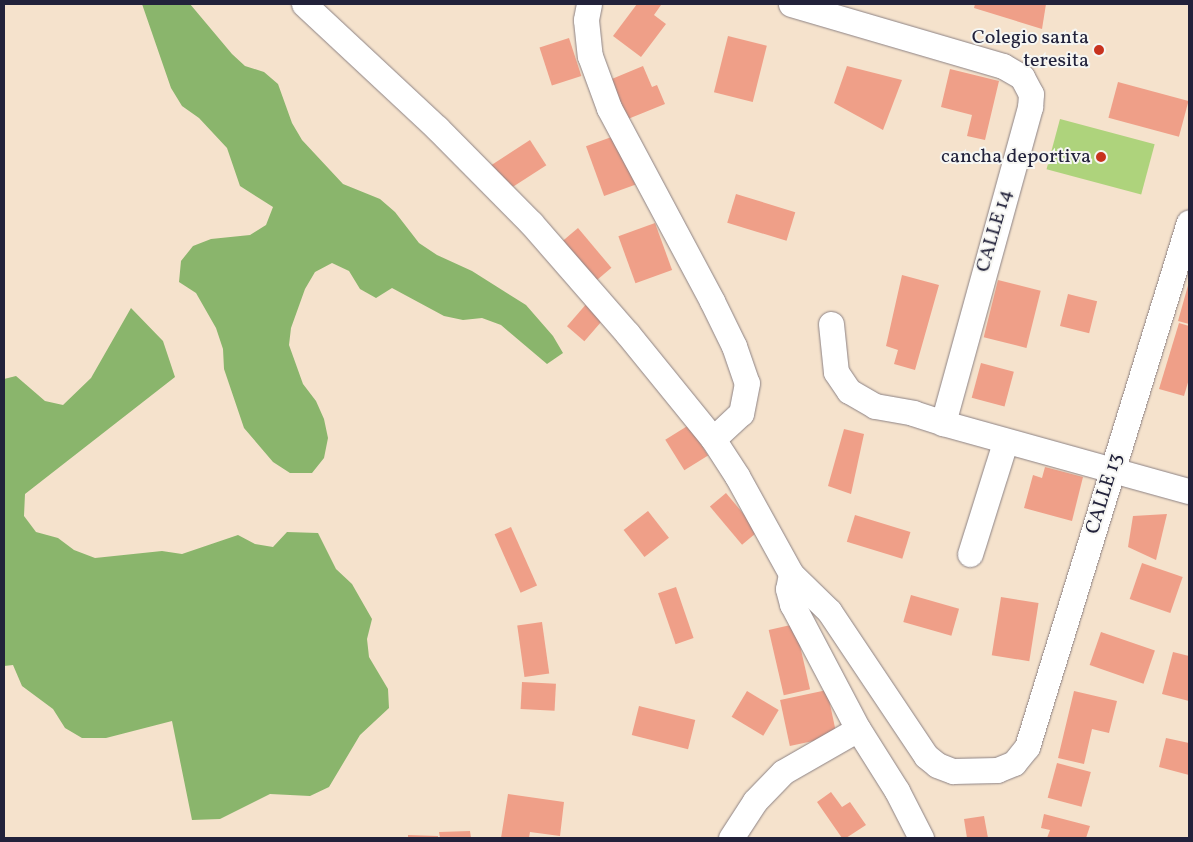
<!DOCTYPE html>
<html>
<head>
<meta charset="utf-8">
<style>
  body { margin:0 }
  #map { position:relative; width:1193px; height:842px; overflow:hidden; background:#f5e2cc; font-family:Vollkorn,serif }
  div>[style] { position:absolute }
  .green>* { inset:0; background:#aed37c; transform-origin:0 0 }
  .forest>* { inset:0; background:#8ab56c }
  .building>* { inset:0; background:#ef9f88; transform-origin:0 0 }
  .roads { filter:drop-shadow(0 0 1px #8c8284) drop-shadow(0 0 1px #8c8284) }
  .minor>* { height:25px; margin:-12.5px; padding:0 12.5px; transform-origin:12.5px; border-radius:12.5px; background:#fff }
  .dots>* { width:14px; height:14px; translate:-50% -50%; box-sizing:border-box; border:2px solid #f6f6f2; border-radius:50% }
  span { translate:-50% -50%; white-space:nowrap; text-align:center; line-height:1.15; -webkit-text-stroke:4px #f6f6f2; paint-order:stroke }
  .poi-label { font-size:20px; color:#22223b }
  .right { translate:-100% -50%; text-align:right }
  .street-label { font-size:20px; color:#22223b }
  .frame { position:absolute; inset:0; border:5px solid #22223b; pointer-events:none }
</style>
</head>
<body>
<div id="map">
  <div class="green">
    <i style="left:1060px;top:119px;width:98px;height:52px;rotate:15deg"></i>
  </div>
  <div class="forest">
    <i style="clip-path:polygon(142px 4px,190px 4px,232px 54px,245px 66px,264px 72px,278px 84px,292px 123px,302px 140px,343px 184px,380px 199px,395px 212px,419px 243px,437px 255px,472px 271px,526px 305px,553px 336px,563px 353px,547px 364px,501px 325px,482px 318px,463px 320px,444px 316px,392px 288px,376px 298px,360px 289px,349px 271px,332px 263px,315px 272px,305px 289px,291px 328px,289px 345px,303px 384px,316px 401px,324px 419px,328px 438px,324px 458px,312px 473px,290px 473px,273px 462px,244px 428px,224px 369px,223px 349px,216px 328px,196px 293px,179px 282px,181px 261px,193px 246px,211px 239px,250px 235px,266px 225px,273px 207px,240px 186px,227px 148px,199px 118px,182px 106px,171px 88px)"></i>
    <i style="clip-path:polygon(131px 308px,163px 341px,175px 377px,25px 494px,24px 516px,36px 532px,58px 538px,74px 550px,95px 558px,162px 551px,182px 554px,238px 535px,255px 544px,273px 547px,287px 532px,318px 533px,336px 569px,352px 584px,372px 619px,367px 639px,369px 657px,388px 689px,389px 708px,360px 735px,329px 787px,310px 796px,270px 794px,220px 819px,192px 820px,172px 721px,106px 738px,82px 738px,65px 728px,53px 709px,22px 686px,13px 665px,4px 666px,4px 379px,16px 376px,45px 401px,63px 405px,91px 378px)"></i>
  </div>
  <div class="building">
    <i style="clip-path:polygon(637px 4px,659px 4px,661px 5px,654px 15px,666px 24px,641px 57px,613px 36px)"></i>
    <i style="clip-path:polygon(975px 4px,1046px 4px,1042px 29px,974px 8px)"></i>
    <i style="left:728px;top:36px;width:40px;height:58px;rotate:14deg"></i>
    <i style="left:569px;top:38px;width:40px;height:31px;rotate:72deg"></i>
    <i style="clip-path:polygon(643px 66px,652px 87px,657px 85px,665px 104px,623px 121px,607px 81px)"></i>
    <i style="clip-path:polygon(847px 66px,902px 80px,883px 130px,834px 103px)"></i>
    <i style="clip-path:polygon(950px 69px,999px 81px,985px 140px,967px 136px,972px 115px,941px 107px)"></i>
    <i style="left:1118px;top:82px;width:73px;height:37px;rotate:15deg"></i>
    <i style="left:617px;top:135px;width:53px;height:33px;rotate:70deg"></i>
    <i style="left:530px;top:140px;width:30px;height:50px;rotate:57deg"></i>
    <i style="left:736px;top:194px;width:62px;height:30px;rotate:17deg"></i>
    <i style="left:655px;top:223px;width:50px;height:39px;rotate:70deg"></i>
    <i style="left:578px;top:228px;width:52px;height:22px;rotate:50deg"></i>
    <i style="clip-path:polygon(902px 275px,939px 285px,915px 370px,894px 364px,898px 350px,886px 346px)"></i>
    <i style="left:998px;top:280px;width:44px;height:59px;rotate:14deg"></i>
    <i style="clip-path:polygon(1189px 282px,1189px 324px,1178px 321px)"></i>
    <i style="left:1068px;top:294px;width:30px;height:33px;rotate:14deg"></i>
    <i style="left:588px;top:302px;width:23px;height:32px;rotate:41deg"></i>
    <i style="clip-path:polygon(1179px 323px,1189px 326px,1189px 379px,1184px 396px,1159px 389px)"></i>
    <i style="left:981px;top:363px;width:34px;height:36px;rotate:15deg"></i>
    <i style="left:689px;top:425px;width:36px;height:28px;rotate:58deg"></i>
    <i style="clip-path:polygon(844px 429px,864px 434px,851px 494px,828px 486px)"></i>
    <i style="clip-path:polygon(1045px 467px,1083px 477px,1072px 521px,1024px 508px,1033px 475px,1042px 478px)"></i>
    <i style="left:726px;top:493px;width:50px;height:21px;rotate:50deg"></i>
    <i style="left:648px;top:511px;width:34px;height:31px;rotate:52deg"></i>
    <i style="clip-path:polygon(1167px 514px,1156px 560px,1128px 547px,1133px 516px)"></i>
    <i style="left:855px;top:515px;width:58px;height:28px;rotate:17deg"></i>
    <i style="left:511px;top:527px;width:64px;height:18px;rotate:66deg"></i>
    <i style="left:1142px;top:563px;width:43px;height:38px;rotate:19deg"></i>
    <i style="left:676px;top:587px;width:54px;height:19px;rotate:71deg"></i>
    <i style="left:911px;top:595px;width:50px;height:28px;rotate:16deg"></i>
    <i style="left:1001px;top:597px;width:38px;height:59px;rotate:9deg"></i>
    <i style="left:542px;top:622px;width:52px;height:25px;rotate:82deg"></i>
    <i style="left:795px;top:624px;width:67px;height:27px;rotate:77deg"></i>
    <i style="left:1101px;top:632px;width:57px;height:35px;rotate:19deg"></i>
    <i style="clip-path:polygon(1173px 652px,1189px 656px,1189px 701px,1162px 694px)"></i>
    <i style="left:522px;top:682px;width:34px;height:27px;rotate:3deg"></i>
    <i style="left:827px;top:690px;width:47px;height:48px;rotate:78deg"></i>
    <i style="left:747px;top:691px;width:37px;height:30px;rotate:31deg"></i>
    <i style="clip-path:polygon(1074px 691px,1117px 701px,1109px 733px,1092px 729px,1084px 764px,1058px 758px)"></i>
    <i style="left:639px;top:706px;width:58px;height:30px;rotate:14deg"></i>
    <i style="clip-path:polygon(1166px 738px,1189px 743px,1189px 775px,1159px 767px)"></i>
    <i style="left:1057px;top:763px;width:35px;height:36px;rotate:15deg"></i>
    <i style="clip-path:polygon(831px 792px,842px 807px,850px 802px,866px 825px,846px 838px,842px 838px,817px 802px)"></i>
    <i style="clip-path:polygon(508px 794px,564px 802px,560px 836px,530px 832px,529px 838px,501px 838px)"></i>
    <i style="clip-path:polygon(1044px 814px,1090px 826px,1086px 838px,1047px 838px,1050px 830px,1041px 828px)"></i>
    <i style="clip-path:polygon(984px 816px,988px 838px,967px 838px,964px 819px)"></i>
    <i style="clip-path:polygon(470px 831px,471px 838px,440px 838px,439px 832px)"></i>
    <i style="clip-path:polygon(408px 835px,438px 836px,438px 838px,408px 838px)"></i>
  </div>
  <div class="roads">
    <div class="minor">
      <i style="left:304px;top:4px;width:182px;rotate:43deg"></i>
      <i style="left:437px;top:128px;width:134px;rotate:45.3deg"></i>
      <i style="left:531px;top:223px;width:146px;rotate:48.9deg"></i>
      <i style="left:627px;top:333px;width:136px;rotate:50.9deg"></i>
      <i style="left:713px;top:439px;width:44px;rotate:57deg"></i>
      <i style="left:737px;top:476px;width:112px;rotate:61.1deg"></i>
      <i style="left:791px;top:574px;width:53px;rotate:44.2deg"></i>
      <i style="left:829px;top:611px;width:174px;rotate:56.2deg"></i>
      <i style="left:926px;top:756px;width:14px;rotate:39deg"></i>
      <i style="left:937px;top:765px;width:17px;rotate:21deg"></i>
      <i style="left:953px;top:771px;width:44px;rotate:-1.3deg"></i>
      <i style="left:997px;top:770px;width:18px;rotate:-22deg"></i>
      <i style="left:1014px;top:763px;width:21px;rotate:-51deg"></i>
      <i style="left:1027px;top:747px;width:549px;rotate:-72.85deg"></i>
      <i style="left:589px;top:4px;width:16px;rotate:101deg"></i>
      <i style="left:586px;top:20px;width:36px;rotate:84deg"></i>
      <i style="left:590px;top:56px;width:55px;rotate:69.9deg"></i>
      <i style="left:609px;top:108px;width:219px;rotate:61.9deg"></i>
      <i style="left:712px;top:301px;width:50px;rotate:63.9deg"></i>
      <i style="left:734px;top:346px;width:39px;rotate:71deg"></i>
      <i style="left:747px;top:383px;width:31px;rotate:101deg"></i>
      <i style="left:741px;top:413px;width:38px;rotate:137deg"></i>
      <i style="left:791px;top:4px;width:221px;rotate:16.3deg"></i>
      <i style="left:1003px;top:66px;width:22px;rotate:30deg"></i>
      <i style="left:1022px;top:77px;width:19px;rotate:62deg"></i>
      <i style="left:1031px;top:94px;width:13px;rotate:94deg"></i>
      <i style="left:1030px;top:107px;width:328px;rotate:105.4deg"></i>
      <i style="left:943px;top:423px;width:255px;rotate:15.5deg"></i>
      <i style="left:831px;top:324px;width:48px;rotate:84.1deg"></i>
      <i style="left:836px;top:372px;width:23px;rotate:56deg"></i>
      <i style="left:849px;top:391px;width:30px;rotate:30deg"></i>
      <i style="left:875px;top:406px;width:39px;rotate:10deg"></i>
      <i style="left:913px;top:413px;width:32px;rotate:18deg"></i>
      <i style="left:970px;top:554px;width:117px;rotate:-72.6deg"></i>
      <i style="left:791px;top:574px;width:15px;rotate:101deg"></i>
      <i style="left:788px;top:589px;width:16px;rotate:75deg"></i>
      <i style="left:792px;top:604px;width:141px;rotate:62.2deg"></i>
      <i style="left:858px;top:729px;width:73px;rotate:57.8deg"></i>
      <i style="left:897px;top:791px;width:53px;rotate:62.9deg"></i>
      <i style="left:731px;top:838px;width:44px;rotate:-57deg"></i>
      <i style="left:755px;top:801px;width:40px;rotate:-46deg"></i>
      <i style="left:783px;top:772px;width:86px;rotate:-29.8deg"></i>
    </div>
  </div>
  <div class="dots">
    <i style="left:1099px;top:50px;background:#c8321e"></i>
    <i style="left:1101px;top:157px;background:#c8321e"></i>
  </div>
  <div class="poi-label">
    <span class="right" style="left:1089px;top:50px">Colegio santa<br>teresita</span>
    <span class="right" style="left:1091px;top:157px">cancha deportiva</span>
  </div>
  <div class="street-label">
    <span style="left:995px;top:231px;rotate:-74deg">CALLE 14</span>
    <span style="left:1105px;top:494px;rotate:-73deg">CALLE 13</span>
  </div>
  <div class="frame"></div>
</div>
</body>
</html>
